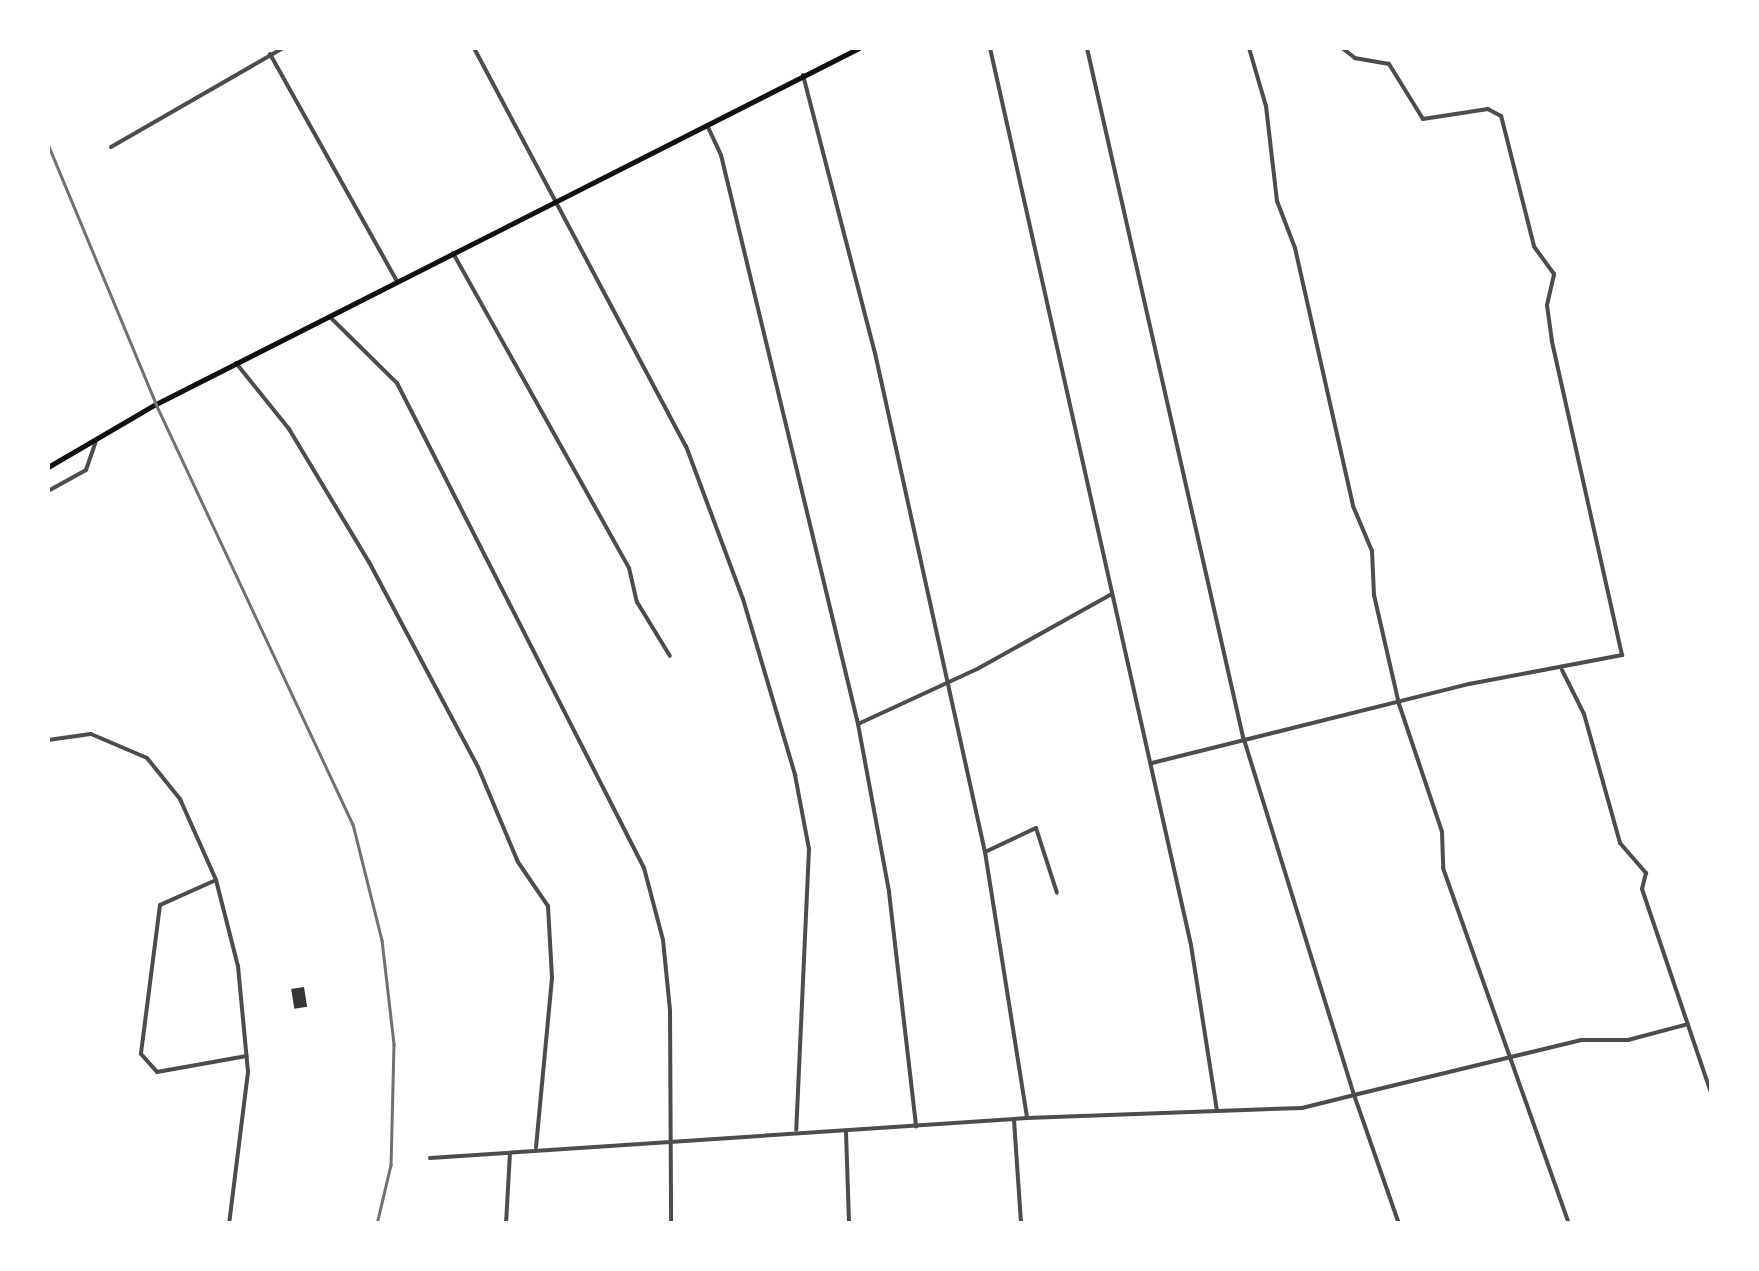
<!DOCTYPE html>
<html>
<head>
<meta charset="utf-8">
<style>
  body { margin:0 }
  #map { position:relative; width:1759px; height:1271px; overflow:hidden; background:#fff; font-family:"DM Sans",sans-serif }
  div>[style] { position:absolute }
  .building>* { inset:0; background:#353535; transform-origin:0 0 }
  .minor>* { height:4px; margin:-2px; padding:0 2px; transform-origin:2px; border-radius:2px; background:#4c4c4c }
  .primary>* { height:5px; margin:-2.5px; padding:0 2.5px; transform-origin:2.5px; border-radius:2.5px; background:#111 }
  .rail>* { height:2.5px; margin:-1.25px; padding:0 1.25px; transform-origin:1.25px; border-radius:1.25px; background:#707070 }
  span { translate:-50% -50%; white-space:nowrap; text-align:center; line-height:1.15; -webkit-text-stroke:9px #fff; paint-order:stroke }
  .frame { position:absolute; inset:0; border:50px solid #fff; pointer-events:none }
</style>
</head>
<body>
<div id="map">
  <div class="building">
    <i style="left:304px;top:987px;width:20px;height:13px;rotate:81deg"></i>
  </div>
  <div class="minor">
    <i style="left:474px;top:48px;width:451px;rotate:62deg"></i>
    <i style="left:686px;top:446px;width:163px;rotate:69.6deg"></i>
    <i style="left:743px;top:599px;width:184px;rotate:73.5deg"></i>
    <i style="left:795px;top:775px;width:75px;rotate:79.3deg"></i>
    <i style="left:809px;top:849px;width:281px;rotate:92.6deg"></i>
    <i style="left:990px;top:48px;width:919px;rotate:77.37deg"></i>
    <i style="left:1191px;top:945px;width:168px;rotate:81.1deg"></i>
    <i style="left:1249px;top:48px;width:60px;rotate:73.7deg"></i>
    <i style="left:1266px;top:106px;width:96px;rotate:83.4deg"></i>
    <i style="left:1277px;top:201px;width:50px;rotate:69deg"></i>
    <i style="left:1295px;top:248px;width:264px;rotate:77.3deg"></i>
    <i style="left:1353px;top:506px;width:49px;rotate:67.1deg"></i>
    <i style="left:1372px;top:551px;width:44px;rotate:87.4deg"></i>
    <i style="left:1374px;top:595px;width:112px;rotate:77.1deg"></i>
    <i style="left:1399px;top:704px;width:135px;rotate:71.4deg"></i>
    <i style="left:1442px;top:832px;width:36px;rotate:88deg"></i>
    <i style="left:1443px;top:868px;width:378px;rotate:70.5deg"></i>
    <i style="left:270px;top:54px;width:260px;rotate:60.8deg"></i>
    <i style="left:803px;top:75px;width:287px;rotate:75.5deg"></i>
    <i style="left:875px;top:353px;width:511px;rotate:77.57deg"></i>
    <i style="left:985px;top:852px;width:269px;rotate:81deg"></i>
    <i style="left:707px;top:125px;width:33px;rotate:65deg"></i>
    <i style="left:721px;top:155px;width:585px;rotate:76.46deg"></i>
    <i style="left:858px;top:724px;width:171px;rotate:79.5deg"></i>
    <i style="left:889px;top:892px;width:236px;rotate:83.4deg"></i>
    <i style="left:111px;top:147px;width:198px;rotate:-29.9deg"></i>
    <i style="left:453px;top:253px;width:361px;rotate:60.8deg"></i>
    <i style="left:629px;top:568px;width:35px;rotate:77deg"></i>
    <i style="left:637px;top:602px;width:63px;rotate:58.6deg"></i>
    <i style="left:331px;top:318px;width:93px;rotate:44.6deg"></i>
    <i style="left:397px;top:383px;width:544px;rotate:63.01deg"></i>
    <i style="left:644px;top:868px;width:74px;rotate:75.2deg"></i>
    <i style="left:663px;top:940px;width:70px;rotate:84.3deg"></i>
    <i style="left:670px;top:1010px;width:214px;rotate:89.7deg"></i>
    <i style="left:236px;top:363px;width:85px;rotate:51.2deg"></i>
    <i style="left:289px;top:429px;width:155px;rotate:59deg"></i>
    <i style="left:369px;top:562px;width:232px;rotate:62deg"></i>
    <i style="left:478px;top:767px;width:103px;rotate:67.2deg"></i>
    <i style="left:518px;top:862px;width:53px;rotate:55.7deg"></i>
    <i style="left:548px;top:906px;width:72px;rotate:86.8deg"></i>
    <i style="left:552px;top:978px;width:170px;rotate:95.4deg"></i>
    <i style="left:48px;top:491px;width:43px;rotate:-28.9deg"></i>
    <i style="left:86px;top:470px;width:31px;rotate:-71deg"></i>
    <i style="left:1562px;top:670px;width:49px;rotate:63.4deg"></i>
    <i style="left:1584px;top:714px;width:134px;rotate:74.4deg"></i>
    <i style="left:1620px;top:843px;width:40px;rotate:49deg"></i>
    <i style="left:1646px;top:873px;width:16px;rotate:104deg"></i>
    <i style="left:1642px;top:889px;width:219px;rotate:71.3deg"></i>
    <i style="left:858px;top:724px;width:133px;rotate:-24.8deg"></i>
    <i style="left:979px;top:668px;width:152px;rotate:-29.1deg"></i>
    <i style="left:48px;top:740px;width:43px;rotate:-7.9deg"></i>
    <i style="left:91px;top:734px;width:61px;rotate:23.2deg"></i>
    <i style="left:147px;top:758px;width:53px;rotate:51.2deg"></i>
    <i style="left:180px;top:799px;width:89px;rotate:66deg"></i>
    <i style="left:216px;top:880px;width:89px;rotate:75.7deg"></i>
    <i style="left:238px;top:966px;width:106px;rotate:84.6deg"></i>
    <i style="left:248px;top:1072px;width:153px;rotate:97.1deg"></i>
    <i style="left:1152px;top:763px;width:327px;rotate:-14deg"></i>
    <i style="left:1469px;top:684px;width:156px;rotate:-10.7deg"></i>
    <i style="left:1622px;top:655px;width:322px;rotate:-102.6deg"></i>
    <i style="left:1552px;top:341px;width:36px;rotate:-98deg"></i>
    <i style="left:1547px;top:305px;width:32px;rotate:-77deg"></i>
    <i style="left:1554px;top:274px;width:34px;rotate:-126deg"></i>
    <i style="left:1534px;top:246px;width:134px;rotate:-104.2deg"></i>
    <i style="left:1501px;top:116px;width:15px;rotate:-152deg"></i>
    <i style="left:1488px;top:109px;width:66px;rotate:171.3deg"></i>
    <i style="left:1423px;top:119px;width:65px;rotate:-121.7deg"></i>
    <i style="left:1389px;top:64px;width:35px;rotate:-170deg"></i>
    <i style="left:1355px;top:58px;width:16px;rotate:-142deg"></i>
    <i style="left:985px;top:852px;width:56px;rotate:-25.2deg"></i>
    <i style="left:1036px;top:828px;width:68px;rotate:72.1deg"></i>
    <i style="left:216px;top:880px;width:61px;rotate:155.9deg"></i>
    <i style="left:160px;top:905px;width:150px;rotate:97.3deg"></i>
    <i style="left:141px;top:1054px;width:24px;rotate:48deg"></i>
    <i style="left:157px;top:1072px;width:91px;rotate:-10.1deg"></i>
    <i style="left:1014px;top:1120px;width:104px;rotate:86.1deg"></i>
    <i style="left:846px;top:1132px;width:92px;rotate:88.1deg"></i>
    <i style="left:430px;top:1158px;width:598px;rotate:-3.83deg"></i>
    <i style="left:1027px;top:1118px;width:275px;rotate:-2.1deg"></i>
    <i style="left:1302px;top:1108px;width:54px;rotate:-14deg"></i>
    <i style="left:1354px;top:1095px;width:375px;rotate:-107.2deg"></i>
    <i style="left:1243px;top:737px;width:706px;rotate:-102.76deg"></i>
    <i style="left:506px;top:1224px;width:71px;rotate:-86.8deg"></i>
    <i style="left:1399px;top:1224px;width:137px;rotate:-109.2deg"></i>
    <i style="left:1354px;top:1095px;width:235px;rotate:-13.6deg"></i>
    <i style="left:1582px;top:1040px;width:46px"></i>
    <i style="left:1628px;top:1040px;width:62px;rotate:-14.9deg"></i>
  </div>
  <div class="primary">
    <i style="left:48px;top:467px;width:125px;rotate:-30.3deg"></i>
    <i style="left:156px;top:404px;width:788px;rotate:-26.86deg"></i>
  </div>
  <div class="rail">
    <i style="left:48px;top:144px;width:282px;rotate:67.4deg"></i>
    <i style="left:156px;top:404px;width:464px;rotate:64.9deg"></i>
    <i style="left:353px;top:824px;width:120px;rotate:76deg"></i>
    <i style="left:382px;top:940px;width:105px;rotate:83.4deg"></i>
    <i style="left:394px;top:1044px;width:121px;rotate:91.4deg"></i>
    <i style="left:391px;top:1165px;width:61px;rotate:103.3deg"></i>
  </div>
  <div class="frame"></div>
</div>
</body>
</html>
